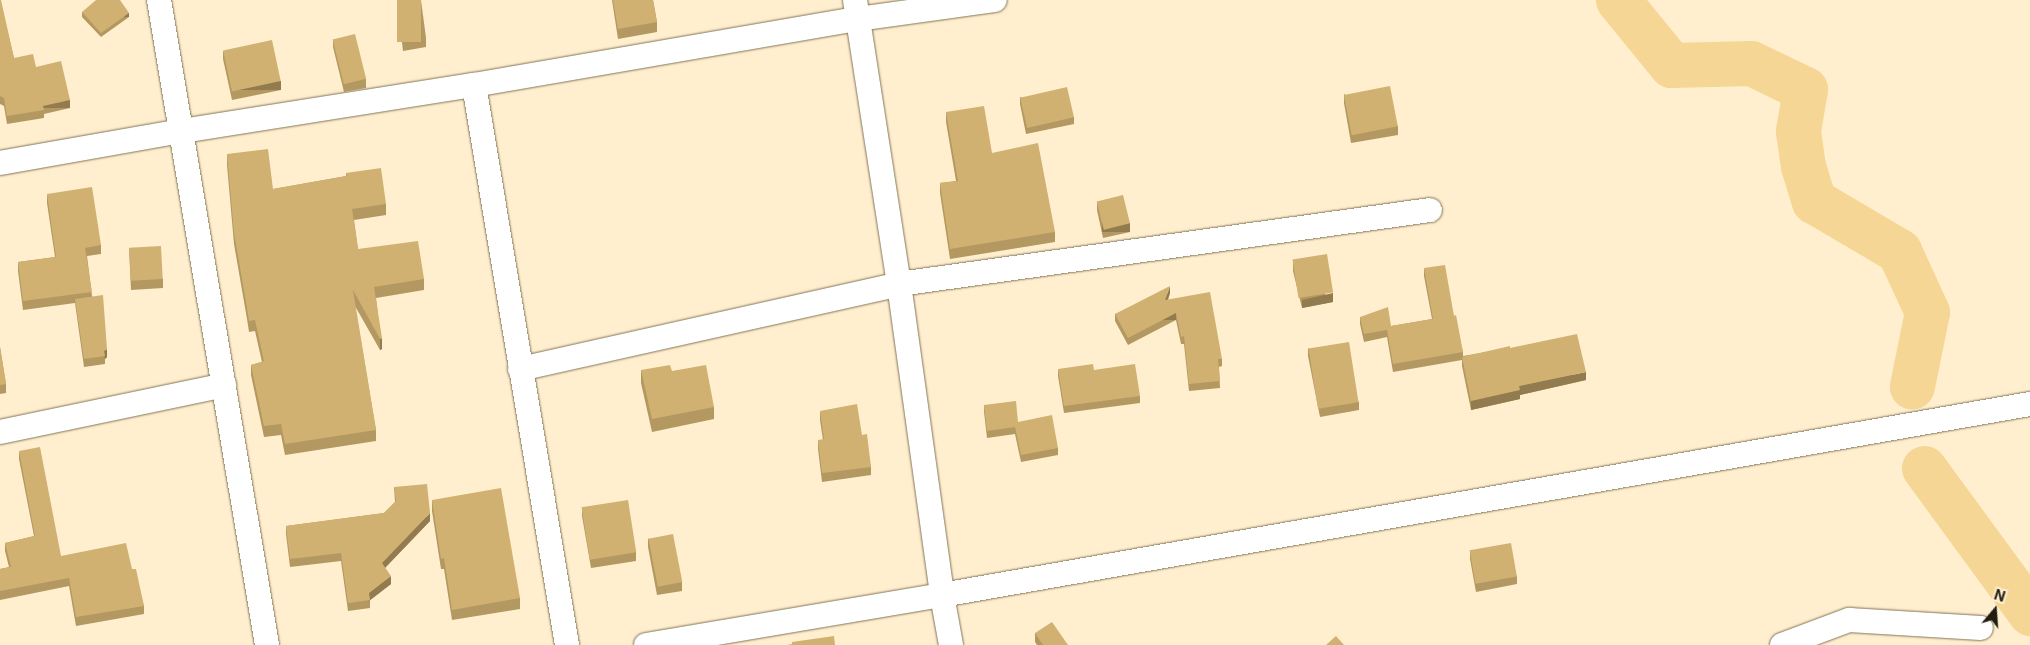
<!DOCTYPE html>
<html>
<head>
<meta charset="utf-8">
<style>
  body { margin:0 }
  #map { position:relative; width:2030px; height:645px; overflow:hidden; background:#ffefcf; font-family:Inter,sans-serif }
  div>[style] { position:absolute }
  .river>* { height:45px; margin:-22.5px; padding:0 22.5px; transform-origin:22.5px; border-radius:22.5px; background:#f5d694 }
  .roads { filter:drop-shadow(0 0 1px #827558) drop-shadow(0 0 1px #827558) }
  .minor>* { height:24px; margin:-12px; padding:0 12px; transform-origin:12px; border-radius:12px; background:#fff }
  .wall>* { inset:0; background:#b39861 }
  .shaded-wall>* { inset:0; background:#927c4f; transform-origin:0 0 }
  .building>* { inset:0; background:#d0b171; transform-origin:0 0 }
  span { translate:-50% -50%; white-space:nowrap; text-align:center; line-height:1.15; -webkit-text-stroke:5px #ffefcf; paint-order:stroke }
  .north { position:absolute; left:1970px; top:585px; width:50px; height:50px; -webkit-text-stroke:4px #ffefcf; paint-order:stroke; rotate:18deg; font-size:14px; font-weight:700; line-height:20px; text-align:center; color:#221d11 }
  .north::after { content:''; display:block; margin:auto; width:18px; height:22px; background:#221d11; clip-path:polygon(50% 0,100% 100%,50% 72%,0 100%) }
</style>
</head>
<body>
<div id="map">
  <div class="river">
    <i style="left:1618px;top:0;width:84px;rotate:50.8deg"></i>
    <i style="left:1671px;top:65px;width:80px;rotate:-1.4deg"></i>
    <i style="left:1751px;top:63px;width:60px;rotate:25.7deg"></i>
    <i style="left:1805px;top:89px;width:43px;rotate:99.5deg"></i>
    <i style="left:1798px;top:131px;width:35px;rotate:82deg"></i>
    <i style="left:1803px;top:166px;width:37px;rotate:73deg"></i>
    <i style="left:1814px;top:201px;width:99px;rotate:30.5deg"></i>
    <i style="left:1899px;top:251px;width:67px;rotate:65.3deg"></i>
    <i style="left:1927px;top:312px;width:76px;rotate:101.5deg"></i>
    <i style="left:1924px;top:468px;width:180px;rotate:53.8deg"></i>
  </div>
  <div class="roads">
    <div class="minor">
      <i style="left:159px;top:0;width:654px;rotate:80.49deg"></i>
      <i style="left:855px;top:0;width:287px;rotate:81.2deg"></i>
      <i style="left:899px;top:284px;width:314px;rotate:82.1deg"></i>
      <i style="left:942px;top:595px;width:51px;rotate:79.8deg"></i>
      <i style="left:474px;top:85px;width:568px;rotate:80.57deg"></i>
      <i style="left:0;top:163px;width:185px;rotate:-10deg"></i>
      <i style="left:182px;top:131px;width:296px;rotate:-9deg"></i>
      <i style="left:474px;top:85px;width:390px;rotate:-9.8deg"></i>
      <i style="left:858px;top:19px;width:138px;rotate:-7.9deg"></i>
      <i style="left:520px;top:369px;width:388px;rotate:-12.6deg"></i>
      <i style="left:899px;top:284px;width:536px;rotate:-7.93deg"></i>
      <i style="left:0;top:432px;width:229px;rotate:-11.8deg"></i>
      <i style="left:646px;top:645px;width:300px;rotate:-9.6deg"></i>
      <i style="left:942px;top:595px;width:1105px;rotate:-9.96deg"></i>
      <i style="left:1782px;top:645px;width:72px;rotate:-20.5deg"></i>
      <i style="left:1849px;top:620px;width:132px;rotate:3.5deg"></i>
    </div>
  </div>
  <div class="wall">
    <i style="clip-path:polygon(0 0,14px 58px,36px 67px,70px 108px,44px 114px,44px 118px,7px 124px,4px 106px,0 104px)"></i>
    <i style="clip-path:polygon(397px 0,421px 0,426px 38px,426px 47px,403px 51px)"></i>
    <i style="clip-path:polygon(612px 0,653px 0,657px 22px,657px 32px,618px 39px)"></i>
    <i style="clip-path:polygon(82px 12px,129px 17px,101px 37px,82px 17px)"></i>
    <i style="clip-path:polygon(333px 39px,366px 79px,366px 88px,344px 92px,333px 47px)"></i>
    <i style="clip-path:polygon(223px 51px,281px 90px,232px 100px,223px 59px)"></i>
    <i style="clip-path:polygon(1344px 94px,1398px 126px,1398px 135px,1351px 143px,1344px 103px)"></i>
    <i style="clip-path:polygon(1020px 97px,1074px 117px,1074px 124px,1026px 134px,1020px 104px)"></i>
    <i style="clip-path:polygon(946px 112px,992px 153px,1055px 232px,1055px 242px,950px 259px,940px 193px,940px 183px,956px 181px,946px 122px)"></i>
    <i style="clip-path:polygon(227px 154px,273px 189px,346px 176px,346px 173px,386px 204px,386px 215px,354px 220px,358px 249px,424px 279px,424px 290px,376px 298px,382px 349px,380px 350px,355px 306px,376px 430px,376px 441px,285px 455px,281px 435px,264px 437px,251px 375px,251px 365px,262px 362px,255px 331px,249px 332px,247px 319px,234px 244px,227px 165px)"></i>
    <i style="clip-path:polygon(47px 194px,101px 245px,101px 254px,87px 256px,92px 296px,107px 357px,105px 359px,105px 364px,84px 367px,75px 303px,23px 310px,18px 271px,18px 262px,55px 257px,47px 203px)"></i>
    <i style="clip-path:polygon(1097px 201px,1130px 232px,1103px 238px,1097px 210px)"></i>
    <i style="clip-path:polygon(129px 248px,163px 279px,163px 288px,131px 290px)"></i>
    <i style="clip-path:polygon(1293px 262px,1333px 302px,1302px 308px,1293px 271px)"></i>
    <i style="clip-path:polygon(1424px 268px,1454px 316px,1463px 352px,1463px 356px,1510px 348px,1586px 380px,1520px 395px,1520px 399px,1471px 410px,1462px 366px,1462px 360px,1393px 372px,1387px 337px,1364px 342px,1360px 324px,1360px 317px,1391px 326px,1432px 319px,1424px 276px)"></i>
    <i style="clip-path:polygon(1170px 293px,1168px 300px,1222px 359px,1222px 366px,1219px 367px,1220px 388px,1189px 391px,1184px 344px,1181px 344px,1176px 320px,1128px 345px,1115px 321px,1115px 314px)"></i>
    <i style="clip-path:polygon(0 347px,6px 384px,6px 393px,0 394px)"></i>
    <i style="clip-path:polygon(1308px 348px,1359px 402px,1359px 410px,1320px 417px,1308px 356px)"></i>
    <i style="clip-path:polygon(1058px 369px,1094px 370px,1140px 396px,1140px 403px,1064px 413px,1058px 376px)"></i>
    <i style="clip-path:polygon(641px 370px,672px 371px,714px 407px,714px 419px,652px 432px,641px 383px)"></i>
    <i style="clip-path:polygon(984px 405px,1018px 422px,1058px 448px,1058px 455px,1021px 462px,1015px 434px,987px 438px,984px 412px)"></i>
    <i style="clip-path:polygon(820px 411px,862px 435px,871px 467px,871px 475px,822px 482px,818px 449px,818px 440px,823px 440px,820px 420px)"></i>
    <i style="clip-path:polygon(19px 451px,61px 556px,132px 569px,144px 606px,144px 614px,76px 626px,69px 586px,0 600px,0 569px,9px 567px,5px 551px,5px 543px,34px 536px,19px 459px)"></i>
    <i style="clip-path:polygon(394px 487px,430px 521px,385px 568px,391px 584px,370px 600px,370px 608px,348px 611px,341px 561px,290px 567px,286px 534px,286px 526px,384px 513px,395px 502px)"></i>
    <i style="clip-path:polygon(432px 500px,520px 598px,520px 609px,452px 620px,444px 569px,441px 569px,432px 511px)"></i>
    <i style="clip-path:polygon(582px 507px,636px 552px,636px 561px,591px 568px,582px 516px)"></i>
    <i style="clip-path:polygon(648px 538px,682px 582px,682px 591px,657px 595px,648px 547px)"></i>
    <i style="clip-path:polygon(1470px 550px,1517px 576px,1517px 584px,1476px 592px,1470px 559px)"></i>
    <i style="clip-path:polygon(1035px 633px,1068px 645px,1037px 645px,1035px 642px)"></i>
  </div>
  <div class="shaded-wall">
    <i style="left:129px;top:13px;width:4px;height:34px;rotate:90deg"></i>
    <i style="left:281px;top:81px;width:9px;height:50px;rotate:90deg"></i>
    <i style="left:70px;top:100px;width:8px;height:28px;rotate:90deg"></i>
    <i style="left:1130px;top:223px;width:9px;height:28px;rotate:90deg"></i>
    <i style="clip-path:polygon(1170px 286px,1170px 293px,1165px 308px,1165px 300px)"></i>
    <i style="clip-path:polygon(1333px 293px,1333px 302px,1302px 308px,1302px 300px)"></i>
    <i style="left:1176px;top:313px;width:7px;height:54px;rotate:90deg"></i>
    <i style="clip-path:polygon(382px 338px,382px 349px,380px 350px,380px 339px)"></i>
    <i style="clip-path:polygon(107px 349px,107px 357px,105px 359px,104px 351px)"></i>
    <i style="clip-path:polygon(1586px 372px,1586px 380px,1520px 395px,1520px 399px,1471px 410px,1471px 401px,1519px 386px)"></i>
    <i style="clip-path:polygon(430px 513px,430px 521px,382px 571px,382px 563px)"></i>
    <i style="clip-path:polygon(391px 576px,391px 584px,369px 601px,369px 593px)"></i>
  </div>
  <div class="building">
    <i style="clip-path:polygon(0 0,1px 0,14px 58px,33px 54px,36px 67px,61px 61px,70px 100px,43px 106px,44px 110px,7px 116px,4px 98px,0 96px)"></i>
    <i style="clip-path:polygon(96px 0,120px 0,129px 13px,101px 33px,82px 12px)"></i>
    <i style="left:397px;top:0;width:24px;height:42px"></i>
    <i style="clip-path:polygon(613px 0,653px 0,657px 22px,618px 29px)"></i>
    <i style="left:355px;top:34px;width:46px;height:23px;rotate:76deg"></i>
    <i style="left:272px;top:40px;width:42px;height:50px;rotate:78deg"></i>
    <i style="left:1390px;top:86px;width:41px;height:47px;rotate:79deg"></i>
    <i style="left:1067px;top:87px;width:31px;height:48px;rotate:77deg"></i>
    <i style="clip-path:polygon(984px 106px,992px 153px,1038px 143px,1055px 232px,950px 249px,940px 183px,958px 181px,946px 112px)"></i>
    <i style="clip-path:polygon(268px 149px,273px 189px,347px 176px,346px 173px,381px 168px,386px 204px,352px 209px,358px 249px,418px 241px,424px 279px,374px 287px,382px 338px,380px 339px,353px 290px,376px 430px,285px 444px,281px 424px,264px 426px,251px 365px,264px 361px,255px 320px,249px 321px,247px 308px,234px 233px,227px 154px)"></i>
    <i style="clip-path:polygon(92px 187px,101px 245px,85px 248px,92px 292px,23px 301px,18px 262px,56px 257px,47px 194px)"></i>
    <i style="left:1123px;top:195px;width:29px;height:27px;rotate:76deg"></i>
    <i style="left:161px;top:246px;width:33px;height:32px;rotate:87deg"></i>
    <i style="left:1327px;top:254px;width:39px;height:35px;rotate:81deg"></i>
    <i style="clip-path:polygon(1445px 265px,1454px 316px,1456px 315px,1463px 352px,1393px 364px,1387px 330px,1364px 334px,1360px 317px,1388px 307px,1391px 326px,1433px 319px,1424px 268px)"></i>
    <i style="clip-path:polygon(1170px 286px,1165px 300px,1210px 292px,1222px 359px,1218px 359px,1220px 381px,1189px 384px,1184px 336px,1181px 337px,1176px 313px,1128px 338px,1115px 314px)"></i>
    <i style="clip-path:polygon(103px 295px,107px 349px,104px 351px,105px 356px,84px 359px,75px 299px)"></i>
    <i style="clip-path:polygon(1577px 334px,1586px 372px,1519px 386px,1520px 390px,1471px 401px,1462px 357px,1510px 346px,1510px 348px)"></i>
    <i style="left:1349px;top:342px;width:61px;height:41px;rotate:81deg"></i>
    <i style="clip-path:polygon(0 347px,6px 384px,0 385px)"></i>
    <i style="clip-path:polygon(1093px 364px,1094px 370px,1135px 364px,1140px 396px,1064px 406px,1058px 369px)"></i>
    <i style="clip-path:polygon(670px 365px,672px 371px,706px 365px,714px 407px,652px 419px,641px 370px)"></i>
    <i style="clip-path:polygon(1016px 401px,1018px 422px,1052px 415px,1058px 448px,1021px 455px,1015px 427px,987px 431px,984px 405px)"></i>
    <i style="clip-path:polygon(857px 404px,862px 435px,867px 434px,871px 467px,822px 473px,818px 440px,824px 439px,820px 411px)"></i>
    <i style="clip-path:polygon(40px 447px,61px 556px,126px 543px,132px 569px,136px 569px,144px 606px,76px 617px,69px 578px,0 591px,0 569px,11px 567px,5px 543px,35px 536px,19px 451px)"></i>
    <i style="clip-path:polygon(427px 484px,430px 513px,382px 563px,391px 576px,369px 593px,370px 600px,348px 603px,341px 553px,290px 559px,286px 526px,384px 513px,396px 501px,394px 487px)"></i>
    <i style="clip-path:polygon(501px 488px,520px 598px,452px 610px,444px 558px,441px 559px,432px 500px)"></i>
    <i style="left:628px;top:500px;width:53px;height:47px;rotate:81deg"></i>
    <i style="left:673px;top:534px;width:49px;height:25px;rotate:79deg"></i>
    <i style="left:1511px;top:543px;width:34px;height:42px;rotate:80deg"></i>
    <i style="clip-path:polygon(1052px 622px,1068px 645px,1043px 645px,1035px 633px)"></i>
    <i style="clip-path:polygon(834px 636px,835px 645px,787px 645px,792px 644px,792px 642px)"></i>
    <i style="clip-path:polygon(1336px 636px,1344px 645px,1326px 645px)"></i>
  </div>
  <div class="north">N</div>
</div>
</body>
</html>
